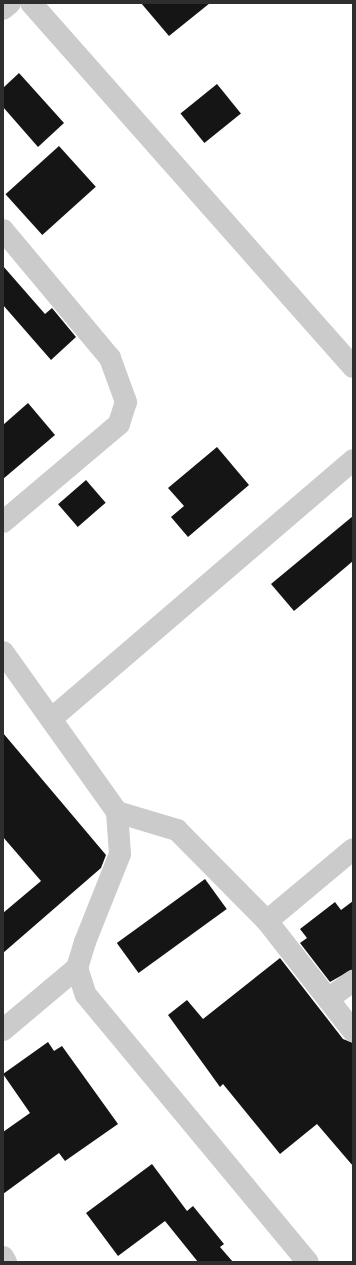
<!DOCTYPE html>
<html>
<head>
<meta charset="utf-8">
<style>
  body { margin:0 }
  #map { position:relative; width:356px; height:1265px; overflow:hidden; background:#fff; font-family:"Varela Round",sans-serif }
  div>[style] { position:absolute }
  .building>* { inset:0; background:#151515; transform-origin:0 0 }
  .minor>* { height:22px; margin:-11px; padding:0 11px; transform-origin:11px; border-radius:11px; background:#cbcbcb }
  span { translate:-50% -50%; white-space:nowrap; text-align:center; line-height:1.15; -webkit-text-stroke:4px #fff; paint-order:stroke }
  .frame { position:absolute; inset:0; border:4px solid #2e2e2e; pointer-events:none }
</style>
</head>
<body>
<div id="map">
  <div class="building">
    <i style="clip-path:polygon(141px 3px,210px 3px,169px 36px)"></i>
    <i style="clip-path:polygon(19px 73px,64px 123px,38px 147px,3px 107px,3px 88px)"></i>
    <i style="left:217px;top:84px;width:38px;height:47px;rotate:51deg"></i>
    <i style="left:59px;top:146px;width:55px;height:72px;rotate:48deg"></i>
    <i style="clip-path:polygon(3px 266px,45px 314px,52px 308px,76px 337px,51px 360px,3px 305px)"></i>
    <i style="clip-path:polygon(28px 403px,55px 435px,3px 479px,3px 425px)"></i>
    <i style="clip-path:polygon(217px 447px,249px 485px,188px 537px,171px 517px,184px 506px,168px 488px)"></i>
    <i style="left:86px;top:480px;width:30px;height:37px;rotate:49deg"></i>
    <i style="clip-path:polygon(353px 516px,353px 561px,294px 611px,271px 584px)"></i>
    <i style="clip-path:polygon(3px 733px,106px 855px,101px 868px,3px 953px,3px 913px,41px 881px,3px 837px)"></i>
    <i style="left:205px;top:879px;width:37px;height:109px;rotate:54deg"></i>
    <i style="clip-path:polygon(353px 901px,353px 969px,330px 982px,300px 943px,307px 938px,300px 929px,335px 902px,341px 910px)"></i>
    <i style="clip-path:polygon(280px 958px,343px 1039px,353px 1043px,353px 1166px,317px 1124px,280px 1154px,223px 1084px,220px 1087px,168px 1015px,187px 1000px,203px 1019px)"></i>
    <i style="clip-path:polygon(48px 1042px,54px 1051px,62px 1046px,118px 1124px,65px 1161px,59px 1153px,3px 1194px,3px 1132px,30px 1113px,3px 1074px)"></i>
    <i style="clip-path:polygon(152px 1164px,187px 1211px,193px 1206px,224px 1244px,220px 1247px,233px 1262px,198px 1262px,165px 1221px,118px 1256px,86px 1213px)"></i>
  </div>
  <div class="minor">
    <i style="left:31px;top:3px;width:486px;rotate:48.5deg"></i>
    <i style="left:3px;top:9px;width:9px;rotate:-41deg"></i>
    <i style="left:3px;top:230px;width:167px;rotate:50.1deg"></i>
    <i style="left:110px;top:358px;width:47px;rotate:70deg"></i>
    <i style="left:126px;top:402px;width:23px;rotate:108deg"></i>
    <i style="left:119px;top:424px;width:152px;rotate:139.8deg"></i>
    <i style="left:3px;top:652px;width:196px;rotate:54.5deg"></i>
    <i style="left:117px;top:812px;width:42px;rotate:85.9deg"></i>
    <i style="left:120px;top:854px;width:95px;rotate:111.7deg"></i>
    <i style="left:85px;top:942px;width:27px;rotate:107deg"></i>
    <i style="left:77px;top:968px;width:28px;rotate:72deg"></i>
    <i style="left:86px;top:995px;width:347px;rotate:50.3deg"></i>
    <i style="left:51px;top:719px;width:398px;rotate:-40.6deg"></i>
    <i style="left:117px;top:812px;width:63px;rotate:16.7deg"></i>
    <i style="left:177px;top:830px;width:128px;rotate:45.3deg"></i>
    <i style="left:267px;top:921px;width:140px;rotate:52deg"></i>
    <i style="left:267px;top:921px;width:112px;rotate:-39.9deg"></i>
    <i style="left:328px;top:999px;width:31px;rotate:-36deg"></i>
    <i style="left:3px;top:1030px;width:97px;rotate:-40deg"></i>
    <i style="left:3px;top:1257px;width:6px;rotate:59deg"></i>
  </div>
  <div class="frame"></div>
</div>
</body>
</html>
